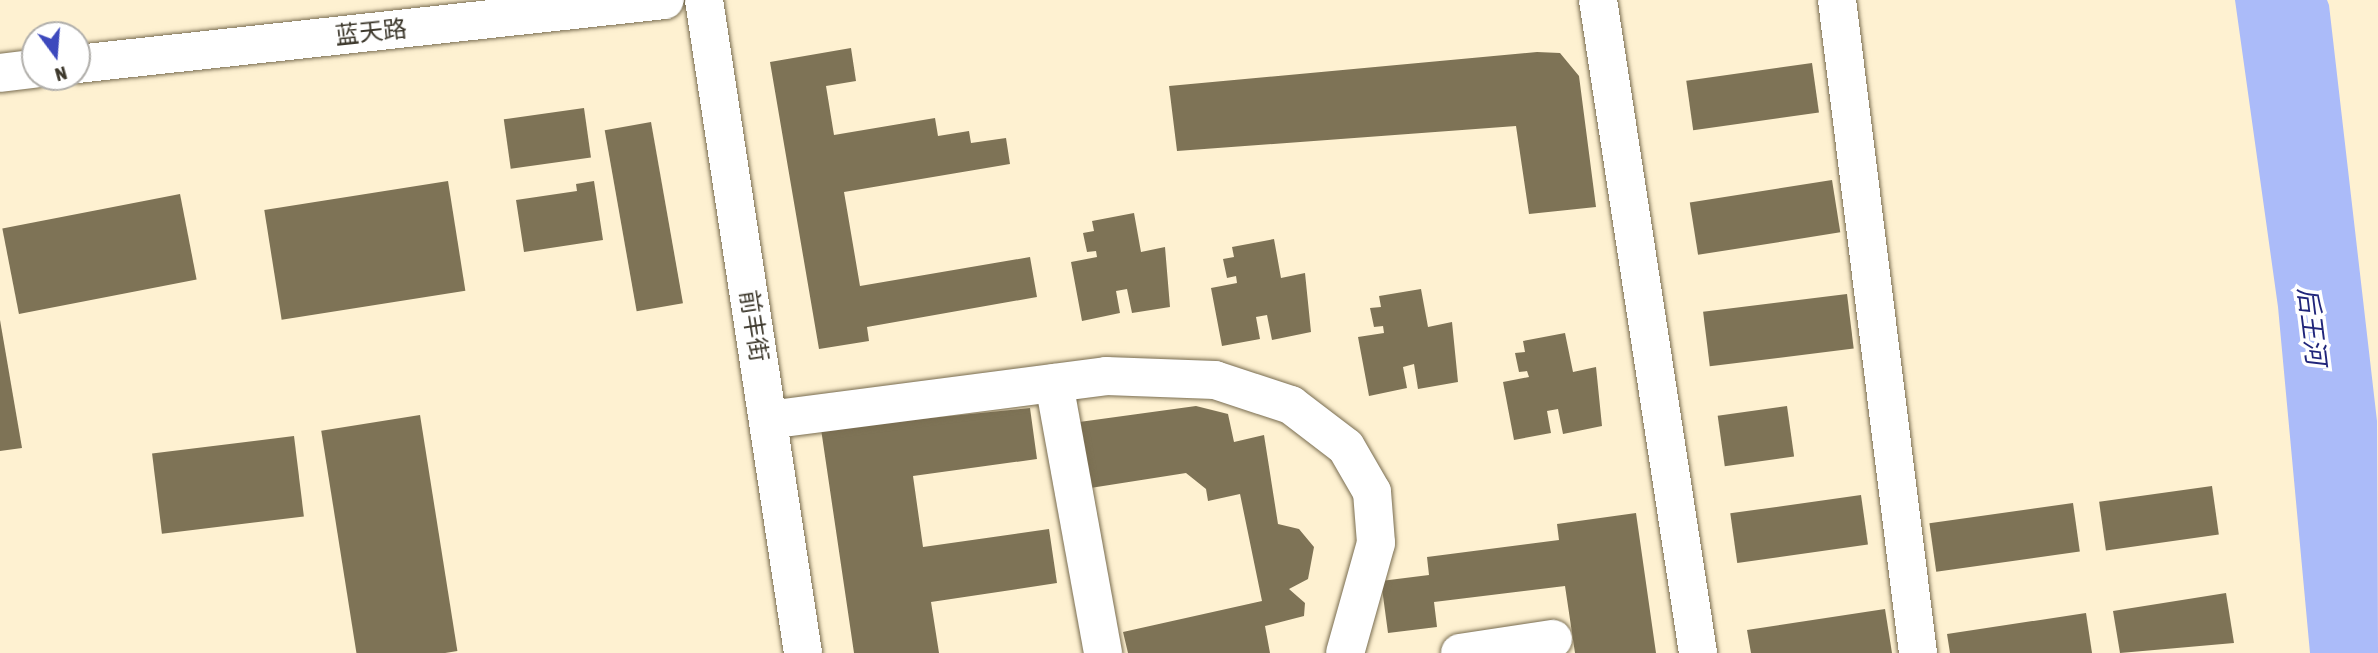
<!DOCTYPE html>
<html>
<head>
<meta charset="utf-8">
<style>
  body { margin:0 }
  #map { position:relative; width:2378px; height:653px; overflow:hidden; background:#fef1d1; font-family:"Asap Condensed","Noto Sans SC",sans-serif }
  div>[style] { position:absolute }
  .water>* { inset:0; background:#abbbf9 }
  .building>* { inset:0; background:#7e7356; transform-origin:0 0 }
  .roads { filter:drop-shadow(0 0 2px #786c50) drop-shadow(0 0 2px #786c50) }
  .minor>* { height:38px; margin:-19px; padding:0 19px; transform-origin:19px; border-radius:19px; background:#fff }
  span { translate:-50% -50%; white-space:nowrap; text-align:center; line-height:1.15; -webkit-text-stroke:7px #fff; paint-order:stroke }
  .street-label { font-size:24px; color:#3d382c }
  .water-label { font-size:26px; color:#20257a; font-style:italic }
  .north { position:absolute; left:21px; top:21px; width:70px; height:70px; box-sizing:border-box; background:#fff; border:2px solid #b1afab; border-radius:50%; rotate:164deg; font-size:19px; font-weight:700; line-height:28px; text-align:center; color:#3d382c }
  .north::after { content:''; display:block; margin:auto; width:24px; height:32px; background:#3d49bd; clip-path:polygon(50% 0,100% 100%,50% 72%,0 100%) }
</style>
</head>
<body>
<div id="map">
  <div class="water">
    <i style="clip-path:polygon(2235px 0,2327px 0,2329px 5px,2377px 421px,2378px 653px,2310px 653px,2278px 307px)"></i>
  </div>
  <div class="building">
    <i style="clip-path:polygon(851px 48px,856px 81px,826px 86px,834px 135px,935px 118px,938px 136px,969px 131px,971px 143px,1006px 138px,1010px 164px,844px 192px,860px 286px,1030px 257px,1037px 297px,867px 327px,869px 341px,819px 349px,770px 62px)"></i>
    <i style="clip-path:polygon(1537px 52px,1560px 53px,1579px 76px,1596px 207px,1529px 214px,1516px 126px,1177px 151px,1169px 86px)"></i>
    <i style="left:1812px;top:63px;width:50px;height:127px;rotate:82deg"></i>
    <i style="left:584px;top:108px;width:50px;height:81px;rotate:82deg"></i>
    <i style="left:651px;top:122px;width:184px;height:47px;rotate:80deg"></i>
    <i style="left:1832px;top:180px;width:53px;height:144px;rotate:81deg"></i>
    <i style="left:448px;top:181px;width:111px;height:186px;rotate:81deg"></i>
    <i style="clip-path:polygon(594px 181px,603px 240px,524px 252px,516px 200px,577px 191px,576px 184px)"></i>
    <i style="left:180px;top:194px;width:87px;height:181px;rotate:79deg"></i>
    <i style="clip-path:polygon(1134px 213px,1141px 252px,1165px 247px,1170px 307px,1132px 313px,1127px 289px,1116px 291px,1120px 313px,1082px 321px,1071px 262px,1097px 257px,1096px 251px,1087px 252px,1083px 233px,1094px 231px,1092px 221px)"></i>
    <i style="clip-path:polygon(1274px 239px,1281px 278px,1305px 273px,1311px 332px,1272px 340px,1267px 315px,1256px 317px,1260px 339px,1222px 346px,1211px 288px,1237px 283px,1236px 276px,1227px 278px,1223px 259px,1234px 257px,1232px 247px)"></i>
    <i style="clip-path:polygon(1421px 289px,1428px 327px,1452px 322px,1458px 382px,1418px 389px,1414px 364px,1403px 367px,1407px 388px,1369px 396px,1358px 337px,1384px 333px,1383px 326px,1374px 327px,1370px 308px,1381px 307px,1379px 296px)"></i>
    <i style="left:1847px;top:294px;width:55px;height:145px;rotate:83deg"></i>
    <i style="clip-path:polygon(0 320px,22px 448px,0 451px)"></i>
    <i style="clip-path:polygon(1565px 333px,1573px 372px,1596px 367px,1602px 426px,1563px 434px,1558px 409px,1547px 411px,1551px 433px,1514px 440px,1503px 382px,1529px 377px,1527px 371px,1519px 372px,1515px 353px,1525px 352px,1523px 341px)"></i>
    <i style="clip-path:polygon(1196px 406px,1228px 414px,1234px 442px,1264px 435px,1278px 524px,1299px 529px,1314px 547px,1308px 579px,1289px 589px,1305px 603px,1304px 616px,1265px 626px,1270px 653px,1128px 653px,1123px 632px,1262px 601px,1240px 494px,1208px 501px,1206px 489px,1186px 473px,1084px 489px,1072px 423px)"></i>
    <i style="left:1787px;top:406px;width:51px;height:70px;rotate:82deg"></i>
    <i style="clip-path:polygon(1030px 408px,1037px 459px,913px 476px,923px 547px,1049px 529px,1057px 583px,931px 602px,939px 653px,854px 653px,821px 429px)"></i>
    <i style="left:420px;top:415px;width:239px;height:100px;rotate:81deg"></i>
    <i style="left:294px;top:436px;width:81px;height:143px;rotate:83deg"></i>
    <i style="left:2212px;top:486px;width:49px;height:114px;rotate:82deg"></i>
    <i style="left:1861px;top:495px;width:50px;height:132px;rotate:82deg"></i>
    <i style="left:2073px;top:503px;width:49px;height:145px;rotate:82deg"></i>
    <i style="clip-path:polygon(1636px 513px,1656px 653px,1575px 653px,1565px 586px,1434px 602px,1437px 627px,1388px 633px,1381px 581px,1429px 575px,1427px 557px,1559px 540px,1557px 524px)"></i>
    <i style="clip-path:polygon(2226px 593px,2234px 643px,2120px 653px,2113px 611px)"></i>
    <i style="clip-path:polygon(1885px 609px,1892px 653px,1751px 653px,1747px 630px)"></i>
    <i style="clip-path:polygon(2086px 613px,2092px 653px,1950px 653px,1947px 634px)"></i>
  </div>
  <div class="roads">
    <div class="minor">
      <i style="left:704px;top:0;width:660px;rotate:81.38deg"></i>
      <i style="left:1598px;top:0;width:661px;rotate:81.29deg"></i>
      <i style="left:1837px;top:0;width:658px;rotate:82.93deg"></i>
      <i style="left:77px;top:64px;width:591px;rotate:-6.21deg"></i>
      <i style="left:0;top:73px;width:35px;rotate:-7deg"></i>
      <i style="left:1054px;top:383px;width:274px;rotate:79.7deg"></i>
      <i style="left:768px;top:420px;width:341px;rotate:-7.4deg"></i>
      <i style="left:1106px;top:376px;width:109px;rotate:2.1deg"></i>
      <i style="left:1215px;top:380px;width:80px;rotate:18.2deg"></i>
      <i style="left:1291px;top:405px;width:69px;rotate:37.4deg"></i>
      <i style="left:1346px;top:447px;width:52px;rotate:60deg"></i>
      <i style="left:1372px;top:492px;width:51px;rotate:85.5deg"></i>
      <i style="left:1376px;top:543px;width:114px;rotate:105.7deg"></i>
      <i style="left:1460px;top:653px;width:94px;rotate:-8.6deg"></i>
    </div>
  </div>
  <div class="street-label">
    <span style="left:371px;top:32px;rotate:-6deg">蓝天路</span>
    <span style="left:754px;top:326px;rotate:81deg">前丰街</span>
  </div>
  <div class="water-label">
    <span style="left:2311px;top:326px;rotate:83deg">后王河</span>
  </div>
  <div class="north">N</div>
</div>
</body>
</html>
